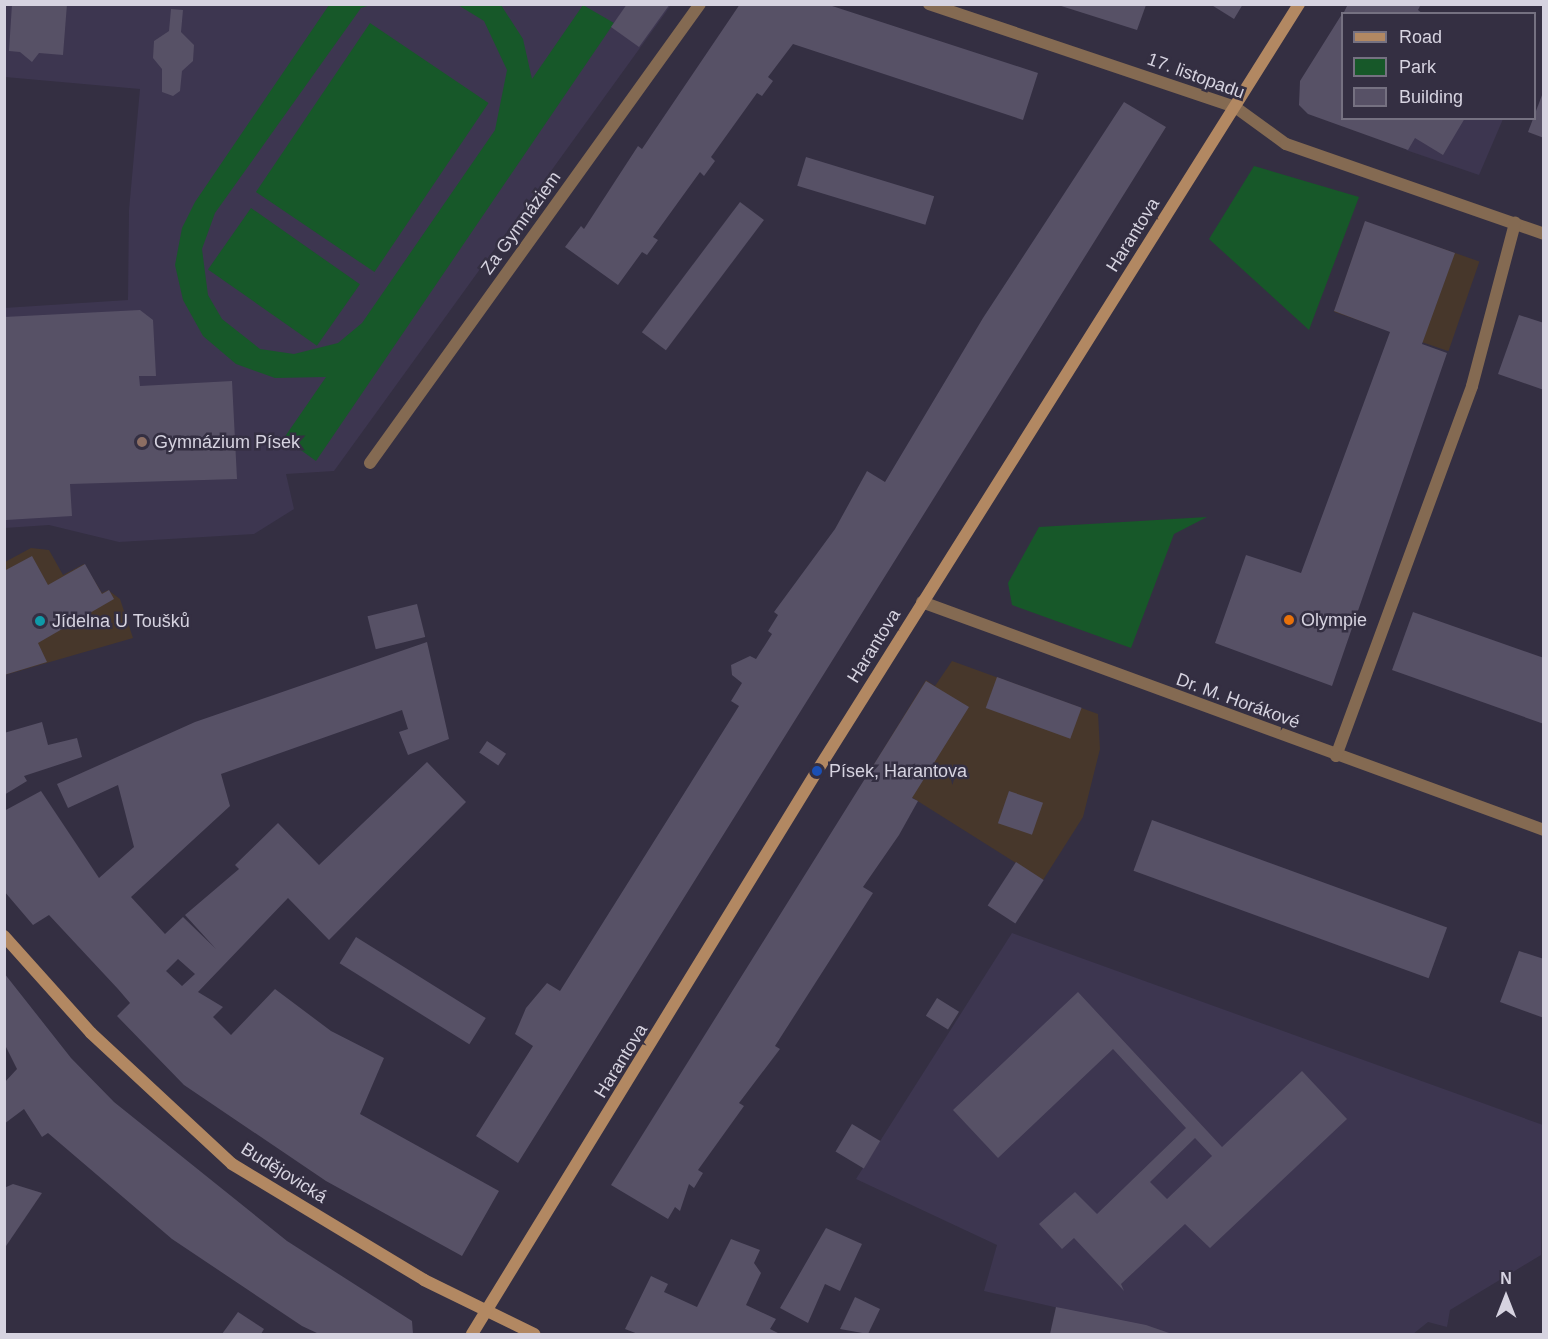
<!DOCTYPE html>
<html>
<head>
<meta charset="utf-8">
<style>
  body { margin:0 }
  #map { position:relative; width:1548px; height:1339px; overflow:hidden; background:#342f42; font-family:Helvetica,sans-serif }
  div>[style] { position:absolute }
  .commercial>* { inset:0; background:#47372b; transform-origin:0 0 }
  .built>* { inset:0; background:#3d3650 }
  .green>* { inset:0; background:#175829; transform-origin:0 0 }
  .building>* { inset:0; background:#575166; transform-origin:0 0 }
  .street>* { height:12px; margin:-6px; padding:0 6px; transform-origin:6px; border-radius:6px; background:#846a52 }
  .secondary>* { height:12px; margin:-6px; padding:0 6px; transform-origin:6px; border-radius:6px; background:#b28862 }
  .dots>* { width:16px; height:16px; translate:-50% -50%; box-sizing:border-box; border:3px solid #342f42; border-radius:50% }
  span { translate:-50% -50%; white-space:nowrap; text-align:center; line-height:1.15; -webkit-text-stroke:5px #342f42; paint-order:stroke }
  .street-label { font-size:18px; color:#d6d3e0 }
  .poi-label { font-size:18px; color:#d6d3e0 }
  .left { translate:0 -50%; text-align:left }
  .frame { position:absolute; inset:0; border:6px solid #d6d3e0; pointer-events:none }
  .legend { position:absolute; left:1341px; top:12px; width:195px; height:108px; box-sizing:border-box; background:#342f42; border:2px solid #757181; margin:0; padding:8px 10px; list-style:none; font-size:18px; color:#d6d3e0 }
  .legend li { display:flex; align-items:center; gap:12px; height:30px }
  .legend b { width:30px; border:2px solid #757181 }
  .north { position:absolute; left:1476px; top:1267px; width:60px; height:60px; -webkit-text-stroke:4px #342f42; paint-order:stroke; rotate:0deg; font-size:16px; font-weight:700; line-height:24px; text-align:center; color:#d6d3e0 }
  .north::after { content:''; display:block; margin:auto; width:21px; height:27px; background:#d6d3e0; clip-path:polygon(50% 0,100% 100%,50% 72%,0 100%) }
</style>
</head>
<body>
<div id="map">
  <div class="commercial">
    <i style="left:1365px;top:222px;width:121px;height:95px;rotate:19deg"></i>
    <i style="clip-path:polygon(31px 548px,49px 550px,63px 575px,84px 564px,102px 593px,108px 590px,120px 599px,133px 638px,5px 675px,5px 562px)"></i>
    <i style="clip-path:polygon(952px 661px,1098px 714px,1100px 749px,1083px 817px,1043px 880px,870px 771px,926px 680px,935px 686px)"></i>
  </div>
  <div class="built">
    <i style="clip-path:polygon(4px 5px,671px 5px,334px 471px,286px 474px,294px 509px,254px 534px,119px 542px,49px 525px,5px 528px,4px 308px,128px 300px,129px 210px,140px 89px,5px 77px)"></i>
    <i style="clip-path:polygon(1426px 119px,1503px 119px,1479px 175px,1406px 150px)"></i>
    <i style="clip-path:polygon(1012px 933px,1543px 1125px,1541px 1255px,1450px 1310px,1447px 1327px,1428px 1322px,1413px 1334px,1172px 1334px,984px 1291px,997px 1245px,856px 1179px)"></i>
  </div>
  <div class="green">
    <i style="clip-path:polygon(329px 5px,370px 5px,361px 8px,215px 213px,202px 249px,208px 295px,222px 319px,260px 349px,294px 354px,338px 343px,362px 323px,495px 130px,507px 70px,484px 21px,458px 5px,501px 5px,523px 39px,532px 79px,583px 5px,614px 23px,316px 461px,284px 438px,326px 377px,275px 378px,236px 364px,203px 336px,183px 300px,175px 265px,182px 228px,195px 202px)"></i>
    <i style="left:370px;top:23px;width:143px;height:204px;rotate:34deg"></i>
    <i style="clip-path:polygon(1254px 166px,1359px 197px,1309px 330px,1209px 239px)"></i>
    <i style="left:251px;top:208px;width:133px;height:75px;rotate:35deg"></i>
    <i style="clip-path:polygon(1207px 517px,1174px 534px,1131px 648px,1012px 605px,1008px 583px,1039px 527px)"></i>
  </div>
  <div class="building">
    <i style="clip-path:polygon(12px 4px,67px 4px,63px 55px,39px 53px,32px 62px,20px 52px,9px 51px)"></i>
    <i style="clip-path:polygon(627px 4px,670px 4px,639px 47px,611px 27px)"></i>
    <i style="clip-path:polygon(740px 4px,826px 4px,1038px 73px,1023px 120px,793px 44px,768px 77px,773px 81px,762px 96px,757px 93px,711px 157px,715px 161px,704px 176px,700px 172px,653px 237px,658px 240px,647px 255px,642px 252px,618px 285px,565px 247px,581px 226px,584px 229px,638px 146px,642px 149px)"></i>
    <i style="clip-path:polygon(1210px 4px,1243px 4px,1234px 19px)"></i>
    <i style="clip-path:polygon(1348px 4px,1421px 4px,1418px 10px,1423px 14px,1343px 14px)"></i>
    <i style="clip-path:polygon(1058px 5px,1146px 5px,1137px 30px)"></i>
    <i style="clip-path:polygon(171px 9px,183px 10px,181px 32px,194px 45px,193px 61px,182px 71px,180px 91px,173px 96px,162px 92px,162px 69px,153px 58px,154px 41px,169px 31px)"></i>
    <i style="clip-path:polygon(1342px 14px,1342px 118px,1465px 118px,1443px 155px,1415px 138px,1408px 150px,1308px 114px,1299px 105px,1300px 81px)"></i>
    <i style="clip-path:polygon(1544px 90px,1544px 138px,1528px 132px)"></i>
    <i style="clip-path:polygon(1124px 102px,1166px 127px,518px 1163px,476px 1136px,533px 1046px,515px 1034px,526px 1008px,547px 983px,560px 991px,739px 706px,731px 701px,742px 683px,732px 675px,731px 665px,750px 656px,756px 659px,772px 634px,768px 631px,778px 615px,774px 612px,835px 529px,867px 471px,885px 482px,983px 318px)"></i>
    <i style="left:806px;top:157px;width:134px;height:30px;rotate:17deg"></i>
    <i style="left:740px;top:202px;width:30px;height:163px;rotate:37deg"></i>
    <i style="clip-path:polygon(1365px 221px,1455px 253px,1422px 344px,1447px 353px,1332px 686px,1215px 643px,1246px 555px,1301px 573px,1390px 332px,1334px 311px)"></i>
    <i style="clip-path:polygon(140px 310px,153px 320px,156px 376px,139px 376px,140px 386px,232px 381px,237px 479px,70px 484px,72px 516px,6px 520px,4px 317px)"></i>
    <i style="clip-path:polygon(1519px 315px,1544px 323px,1544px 390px,1498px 374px)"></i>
    <i style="clip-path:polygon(32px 556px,48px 585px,85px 564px,102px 594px,109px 590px,114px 599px,38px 643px,47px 662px,4px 675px,4px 571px)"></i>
    <i style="left:417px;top:604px;width:34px;height:51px;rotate:76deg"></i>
    <i style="clip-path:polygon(1413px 612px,1544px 658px,1544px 724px,1392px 670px)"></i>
    <i style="clip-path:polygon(evenodd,427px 642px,449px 739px,408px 755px,399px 732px,408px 729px,402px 710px,221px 774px,230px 806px,131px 897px,165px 934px,183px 917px,216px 949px,185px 915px,239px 869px,235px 865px,278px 823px,319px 865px,427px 762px,466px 802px,329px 940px,288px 898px,198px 992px,223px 1007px,213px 1017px,231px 1035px,275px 989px,331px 1031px,384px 1058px,360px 1114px,499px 1191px,462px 1256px,326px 1181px,184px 1085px,117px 1016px,130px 1003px,118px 989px,49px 915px,33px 925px,4px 891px,4px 811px,41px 791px,99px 878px,134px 847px,118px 785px,68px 808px,57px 784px,195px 722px,427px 642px,178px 959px,195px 974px,182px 986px,166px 971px,178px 959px)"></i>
    <i style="left:997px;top:677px;width:90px;height:33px;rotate:20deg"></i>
    <i style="clip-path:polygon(926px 681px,969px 707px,912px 798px,918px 801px,899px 835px,863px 887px,873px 893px,775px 1046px,780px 1049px,739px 1103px,744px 1106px,698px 1170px,703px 1173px,694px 1188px,689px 1184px,680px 1211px,675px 1207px,668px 1219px,611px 1185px)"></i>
    <i style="clip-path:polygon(42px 722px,48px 745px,77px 738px,82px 757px,24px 776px,27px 781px,4px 795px,4px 733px)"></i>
    <i style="left:487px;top:741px;width:23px;height:14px;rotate:34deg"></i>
    <i style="left:1009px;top:791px;width:36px;height:34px;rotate:19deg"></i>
    <i style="left:1152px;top:820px;width:314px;height:54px;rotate:20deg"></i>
    <i style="left:1016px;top:862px;width:33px;height:52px;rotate:33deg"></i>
    <i style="left:356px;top:937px;width:153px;height:31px;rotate:32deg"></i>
    <i style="clip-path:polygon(1519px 951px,1544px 959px,1544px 1018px,1500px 1002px)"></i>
    <i style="clip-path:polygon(4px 973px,71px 1058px,114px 1102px,287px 1241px,412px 1321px,413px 1334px,319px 1334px,302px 1326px,172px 1239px,48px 1133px,42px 1137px,24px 1109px,4px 1124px,4px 1083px,17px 1069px,4px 1043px)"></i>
    <i style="clip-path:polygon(evenodd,1078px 992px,1222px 1147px,1302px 1071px,1347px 1119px,1210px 1248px,1185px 1224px,1121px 1284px,1124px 1291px,1074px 1238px,1062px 1249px,1039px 1224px,1075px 1192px,1097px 1214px,1186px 1128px,1113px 1049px,998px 1158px,953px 1110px,1078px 992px,1195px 1138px,1212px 1156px,1167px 1199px,1150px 1182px,1195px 1138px)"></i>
    <i style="left:937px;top:998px;width:26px;height:21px;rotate:32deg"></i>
    <i style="left:852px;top:1124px;width:33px;height:32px;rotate:31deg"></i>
    <i style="clip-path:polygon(13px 1184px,42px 1193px,4px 1249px,4px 1188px)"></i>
    <i style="clip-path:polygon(826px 1228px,862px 1244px,840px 1291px,825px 1284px,808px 1323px,780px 1308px)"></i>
    <i style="clip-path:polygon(731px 1239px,760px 1250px,754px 1263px,761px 1273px,746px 1305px,776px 1319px,770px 1329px,780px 1334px,638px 1334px,625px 1329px,651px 1276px,668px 1284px,664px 1292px,697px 1307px)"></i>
    <i style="clip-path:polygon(855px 1297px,880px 1309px,868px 1334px,840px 1329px)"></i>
    <i style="clip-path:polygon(1056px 1307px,1146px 1325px,1172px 1334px,1050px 1334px)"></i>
    <i style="clip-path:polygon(238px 1312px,264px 1329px,261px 1334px,222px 1334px)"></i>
  </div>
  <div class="street">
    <i style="left:929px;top:4px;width:323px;rotate:18.6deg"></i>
    <i style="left:1235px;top:107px;width:63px;rotate:36deg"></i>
    <i style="left:1286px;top:144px;width:273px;rotate:19.2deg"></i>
    <i style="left:370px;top:463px;width:565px;rotate:-54.29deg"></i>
    <i style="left:922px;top:602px;width:662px;rotate:20.13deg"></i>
    <i style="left:1336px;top:756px;width:394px;rotate:-69.8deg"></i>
    <i style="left:1472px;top:386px;width:169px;rotate:-75.2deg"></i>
  </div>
  <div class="secondary">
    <i style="left:4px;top:936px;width:130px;rotate:48.1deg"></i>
    <i style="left:91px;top:1033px;width:192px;rotate:42.9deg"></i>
    <i style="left:232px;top:1164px;width:224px;rotate:31.1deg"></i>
    <i style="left:424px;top:1280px;width:123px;rotate:26.1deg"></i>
    <i style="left:472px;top:1334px;width:660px;rotate:-58.5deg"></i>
    <i style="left:817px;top:771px;width:906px;rotate:-57.85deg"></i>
  </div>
  <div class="dots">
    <i style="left:142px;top:442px;background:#8d6e63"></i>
    <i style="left:1289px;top:620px;background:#e8710a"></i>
    <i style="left:40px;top:621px;background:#0f9aa8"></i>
    <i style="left:817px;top:771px;background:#1a4fb4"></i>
  </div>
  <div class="street-label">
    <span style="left:1196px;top:76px;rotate:20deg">17. listopadu</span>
    <span style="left:521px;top:223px;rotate:-54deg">Za Gymnáziem</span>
    <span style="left:1133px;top:235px;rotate:-58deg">Harantova</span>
    <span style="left:874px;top:646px;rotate:-58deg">Harantova</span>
    <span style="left:1238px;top:701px;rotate:20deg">Dr. M. Horákové</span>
    <span style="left:621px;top:1061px;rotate:-58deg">Harantova</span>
    <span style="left:284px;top:1173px;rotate:32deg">Budějovická</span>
  </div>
  <div class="poi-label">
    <span class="left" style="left:154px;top:442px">Gymnázium Písek</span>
    <span class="left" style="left:1301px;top:620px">Olympie</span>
    <span class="left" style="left:52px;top:621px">Jídelna U Toušků</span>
    <span class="left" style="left:829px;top:771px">Písek, Harantova</span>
  </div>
  <div class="frame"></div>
  <ul class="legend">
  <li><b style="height:8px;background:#b28862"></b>Road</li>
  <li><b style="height:16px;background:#175829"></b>Park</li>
  <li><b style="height:16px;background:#575166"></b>Building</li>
  </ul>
  <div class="north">N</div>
</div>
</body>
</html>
